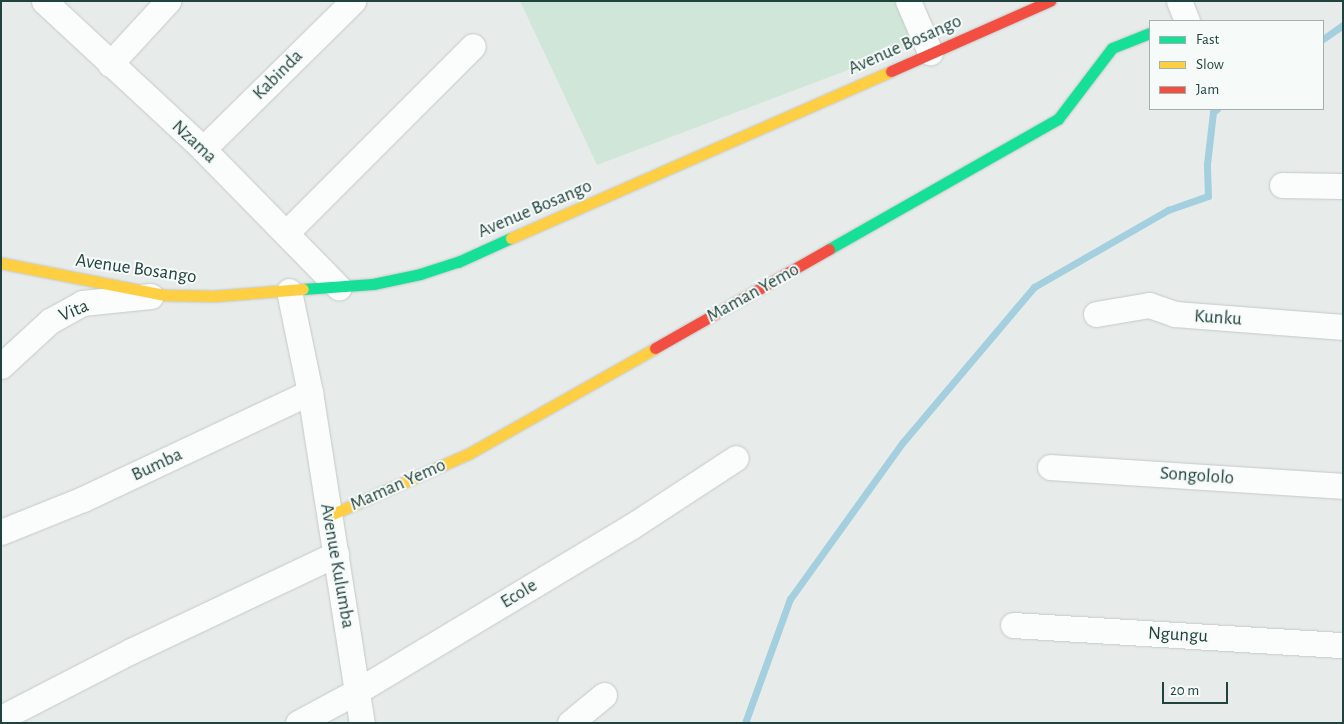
<!DOCTYPE html>
<html>
<head>
<meta charset="utf-8">
<style>
  body { margin:0 }
  #map { position:relative; width:1344px; height:724px; overflow:hidden; background:#e7eceb; font-family:"Alegreya Sans",sans-serif }
  div>[style] { position:absolute }
  .green>* { inset:0; background:#cfe6d9 }
  .stream>* { height:7px; margin:-3.5px; padding:0 3.5px; transform-origin:3.5px; border-radius:3.5px; background:#a4cfde }
  .roads { filter:drop-shadow(0 0 1px #c4c9c8) drop-shadow(0 0 1px #c4c9c8) }
  .street>* { height:25px; margin:-12.5px; padding:0 12.5px; transform-origin:12.5px; border-radius:12.5px; background:#fbfcfc }
  .fast>* { height:11px; margin:-5.5px; padding:0 5.5px; transform-origin:5.5px; border-radius:5.5px; background:#16e098 }
  .slow>* { height:11px; margin:-5.5px; padding:0 5.5px; transform-origin:5.5px; border-radius:5.5px; background:#ffcf43 }
  .jam>* { height:11px; margin:-5.5px; padding:0 5.5px; transform-origin:5.5px; border-radius:5.5px; background:#f24e42 }
  span { translate:-50% -50%; white-space:nowrap; text-align:center; line-height:1.15; -webkit-text-stroke:4px #f6fbf9; paint-order:stroke }
  .street-label { font-size:19px; color:#21433e }
  .frame { position:absolute; inset:0; border:2px solid #21433e; pointer-events:none }
  .legend { position:absolute; left:1149px; top:20px; width:175px; height:90px; box-sizing:border-box; background:#f6fbf9; border:1px solid #a1b1ae; margin:0; padding:6px 9px; list-style:none; font-size:15px; color:#21433e }
  .legend li { display:flex; align-items:center; gap:10px; height:25px }
  .legend b { width:25px; border:1px solid #a1b1ae }
  .scale { position:absolute; left:1162px; top:682px; width:66px; height:22px; box-sizing:border-box; border:2px solid #21433e; border-top:0; padding-left:6px; font-size:15px; line-height:18px; white-space:nowrap; color:#21433e; -webkit-text-stroke:4px #f6fbf9; paint-order:stroke }
</style>
</head>
<body>
<div id="map">
  <div class="green">
    <i style="clip-path:polygon(520px 1px,897px 1px,917px 44px,597px 165px)"></i>
  </div>
  <div class="stream">
    <i style="left:1323px;top:39px;width:24px;rotate:-35deg"></i>
    <i style="left:745px;top:723px;width:132px;rotate:-70.1deg"></i>
    <i style="left:790px;top:599px;width:193px;rotate:-54.3deg"></i>
    <i style="left:903px;top:442px;width:203px;rotate:-49.8deg"></i>
    <i style="left:1034px;top:287px;width:155px;rotate:-29.9deg"></i>
    <i style="left:1168px;top:210px;width:42px;rotate:-19.3deg"></i>
    <i style="left:1208px;top:196px;width:32px;rotate:-92deg"></i>
    <i style="left:1207px;top:164px;width:52px;rotate:-83.4deg"></i>
    <i style="left:1213px;top:112px;width:5px;rotate:-37deg"></i>
  </div>
  <div class="roads">
    <div class="street">
      <i style="left:44px;top:1px;width:217px;rotate:42.9deg"></i>
      <i style="left:203px;top:149px;width:194px;rotate:45.6deg"></i>
      <i style="left:908px;top:1px;width:56px;rotate:66.7deg"></i>
      <i style="left:1179px;top:1px;width:22px;rotate:68deg"></i>
      <i style="left:110px;top:64px;width:86px;rotate:-47.4deg"></i>
      <i style="left:203px;top:149px;width:211px;rotate:-44.6deg"></i>
      <i style="left:1282px;top:185px;width:61px;rotate:0.9deg"></i>
      <i style="left:286px;top:233px;width:264px;rotate:-45deg"></i>
      <i style="left:289px;top:291px;width:103px;rotate:78.3deg"></i>
      <i style="left:310px;top:392px;width:335px;rotate:81.1deg"></i>
      <i style="left:1096px;top:314px;width:54px;rotate:-9.6deg"></i>
      <i style="left:1149px;top:305px;width:28px;rotate:19deg"></i>
      <i style="left:1175px;top:314px;width:169px;rotate:4.4deg"></i>
      <i style="left:1px;top:366px;width:67px;rotate:-42.6deg"></i>
      <i style="left:50px;top:321px;width:37px;rotate:-29deg"></i>
      <i style="left:82px;top:303px;width:69px;rotate:-5.8deg"></i>
      <i style="left:1050px;top:467px;width:294px;rotate:3.7deg"></i>
      <i style="left:1px;top:532px;width:88px;rotate:-21.9deg"></i>
      <i style="left:83px;top:499px;width:251px;rotate:-25.2deg"></i>
      <i style="left:1013px;top:625px;width:331px;rotate:3.5deg"></i>
      <i style="left:1px;top:718px;width:146px;rotate:-27.3deg"></i>
      <i style="left:131px;top:651px;width:227px;rotate:-25.3deg"></i>
      <i style="left:298px;top:723px;width:69px;rotate:-28.4deg"></i>
      <i style="left:359px;top:690px;width:318px;rotate:-31deg"></i>
      <i style="left:632px;top:526px;width:124px;rotate:-33.2deg"></i>
      <i style="left:570px;top:723px;width:44px;rotate:-39.5deg"></i>
    </div>
    <div class="fast">
      <i style="left:829px;top:249px;width:263px;rotate:-29.6deg"></i>
      <i style="left:1058px;top:119px;width:89px;rotate:-52.7deg"></i>
      <i style="left:1112px;top:48px;width:41px;rotate:-21.5deg"></i>
      <i style="left:303px;top:289px;width:70px;rotate:-4.1deg"></i>
      <i style="left:373px;top:284px;width:48px;rotate:-12deg"></i>
      <i style="left:420px;top:274px;width:40px;rotate:-18deg"></i>
      <i style="left:458px;top:262px;width:58px;rotate:-24.4deg"></i>
    </div>
    <div class="slow">
      <i style="left:511px;top:238px;width:415px;rotate:-23.7deg"></i>
      <i style="left:1px;top:263px;width:166px;rotate:11.1deg"></i>
      <i style="left:164px;top:295px;width:50px;rotate:1.1deg"></i>
      <i style="left:214px;top:296px;width:89px;rotate:-4.5deg"></i>
      <i style="left:328px;top:516px;width:153px;rotate:-23.9deg"></i>
      <i style="left:468px;top:454px;width:215px;rotate:-29.5deg"></i>
    </div>
    <div class="jam">
      <i style="left:891px;top:71px;width:174px;rotate:-23.8deg"></i>
      <i style="left:655px;top:348px;width:200px;rotate:-29.6deg"></i>
    </div>
  </div>
  <div class="street-label">
    <span style="left:905px;top:45px;rotate:-24deg">Avenue Bosango</span>
    <span style="left:278px;top:75px;rotate:-45deg">Kabinda</span>
    <span style="left:194px;top:142px;rotate:43deg">Nzama</span>
    <span style="left:535px;top:209px;rotate:-23deg">Avenue Bosango</span>
    <span style="left:136px;top:269px;rotate:8deg">Avenue Bosango</span>
    <span style="left:753px;top:293px;rotate:-29deg">Maman Yemo</span>
    <span style="left:74px;top:311px;rotate:-23deg">Vita</span>
    <span style="left:1218px;top:318px;rotate:4deg">Kunku</span>
    <span style="left:157px;top:465px;rotate:-25deg">Bumba</span>
    <span style="left:1197px;top:476px;rotate:4deg">Songololo</span>
    <span style="left:398px;top:485px;rotate:-24deg">Maman Yemo</span>
    <span style="left:337px;top:566px;rotate:80deg">Avenue Kulumba</span>
    <span style="left:519px;top:594px;rotate:-31deg">Ecole</span>
    <span style="left:1178px;top:635px;rotate:3deg">Ngungu</span>
  </div>
  <div class="frame"></div>
  <ul class="legend">
  <li><b style="height:6px;background:#16e098"></b>Fast</li>
  <li><b style="height:6px;background:#ffcf43"></b>Slow</li>
  <li><b style="height:6px;background:#f24e42"></b>Jam</li>
  </ul>
  <div class="scale">20 m</div>
</div>
</body>
</html>
